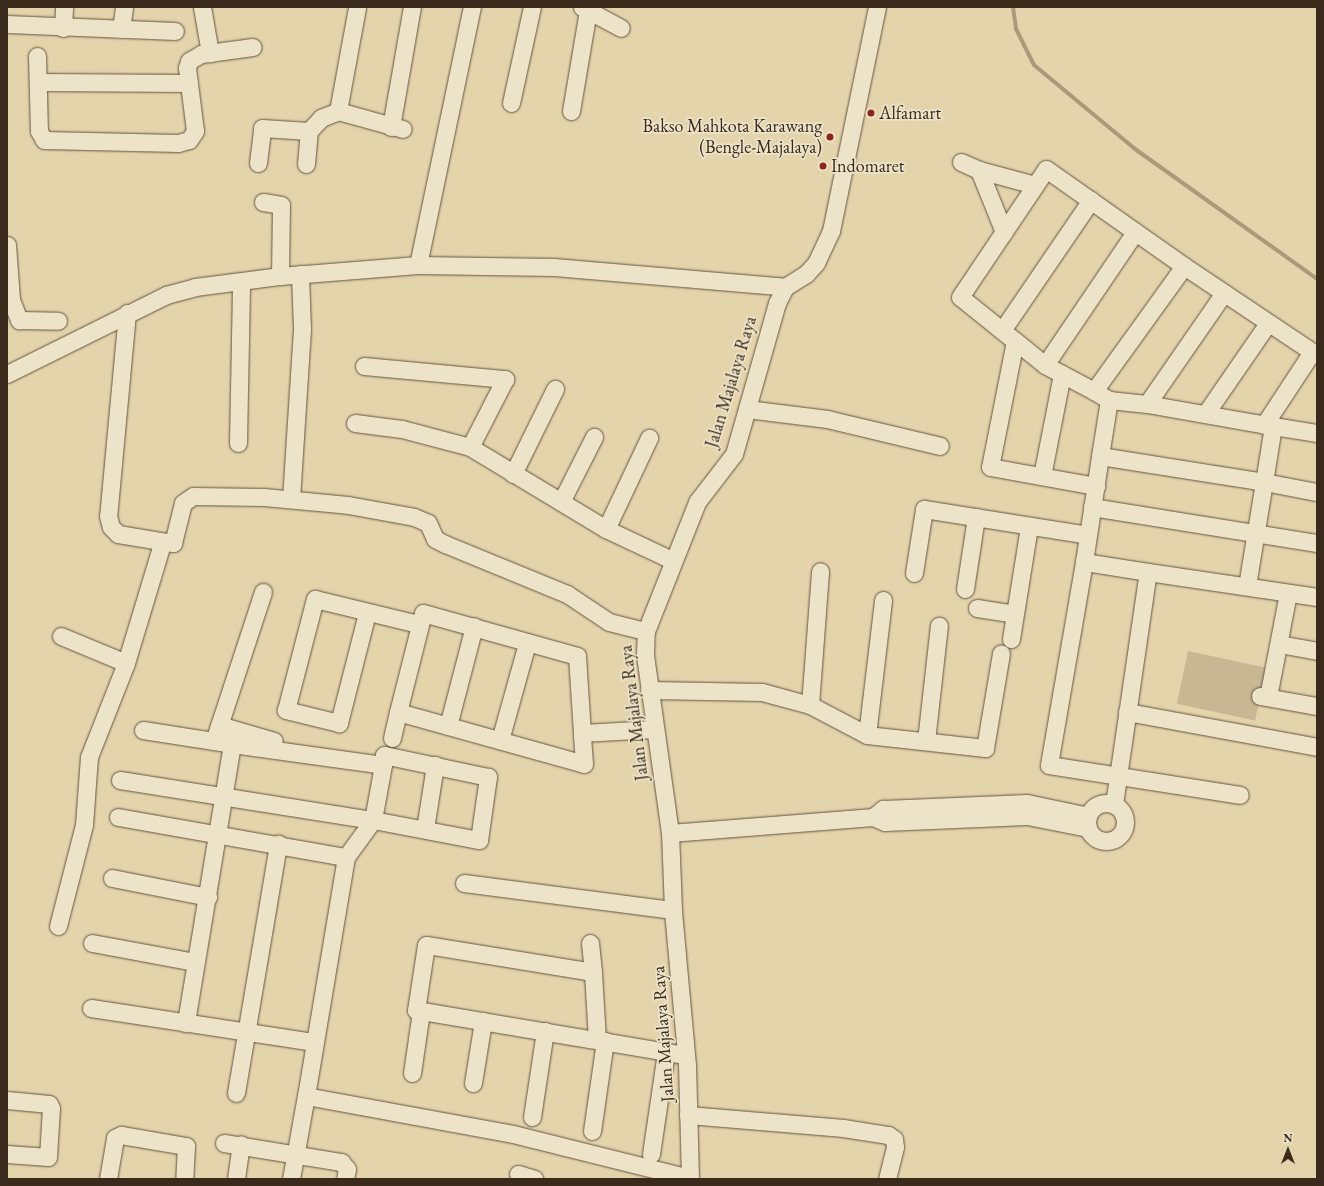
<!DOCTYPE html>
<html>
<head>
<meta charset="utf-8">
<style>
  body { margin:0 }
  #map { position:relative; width:1324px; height:1186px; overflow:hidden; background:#e4d4ab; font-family:"EB Garamond",serif }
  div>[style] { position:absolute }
  .green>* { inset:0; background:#c7b793; transform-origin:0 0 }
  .stream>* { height:4px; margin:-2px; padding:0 2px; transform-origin:2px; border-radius:2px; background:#aa9a7a }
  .roads { filter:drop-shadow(0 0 1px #64543f) drop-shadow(0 0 1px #64543f) }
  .minor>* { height:17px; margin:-8.5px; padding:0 8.5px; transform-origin:8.5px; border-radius:8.5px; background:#ede3c8 }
  .minor>.ring { margin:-8.5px; padding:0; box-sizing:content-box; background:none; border:17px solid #ede3c8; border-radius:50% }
  .dots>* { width:11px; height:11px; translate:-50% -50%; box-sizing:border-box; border:2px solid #ede3c8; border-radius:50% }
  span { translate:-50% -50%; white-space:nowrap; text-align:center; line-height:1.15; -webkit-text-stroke:3.5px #ede3c8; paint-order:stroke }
  .poi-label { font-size:18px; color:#392a1b }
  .left { translate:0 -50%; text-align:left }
  .right { translate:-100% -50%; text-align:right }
  .street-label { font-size:18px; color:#392a1b }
  .frame { position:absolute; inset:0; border:8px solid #392a1b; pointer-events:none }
  .north { position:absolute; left:1268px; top:1130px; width:40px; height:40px; -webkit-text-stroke:3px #ede3c8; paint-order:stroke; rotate:0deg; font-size:11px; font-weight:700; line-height:16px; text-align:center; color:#392a1b }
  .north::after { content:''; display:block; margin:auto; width:14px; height:18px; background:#392a1b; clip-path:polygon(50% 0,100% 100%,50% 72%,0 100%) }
</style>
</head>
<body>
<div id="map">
  <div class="green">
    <i style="left:1188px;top:651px;width:80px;height:54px;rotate:12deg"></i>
  </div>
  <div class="stream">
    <i style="left:1013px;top:7px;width:22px;rotate:82deg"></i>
    <i style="left:1016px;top:29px;width:40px;rotate:63.4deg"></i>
    <i style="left:1034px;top:65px;width:131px;rotate:39.7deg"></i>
    <i style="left:1135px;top:149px;width:224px;rotate:35.5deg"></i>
  </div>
  <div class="roads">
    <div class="minor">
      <i style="left:202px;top:7px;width:47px;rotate:80.1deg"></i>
      <i style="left:582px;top:7px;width:44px;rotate:28.3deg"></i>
      <i style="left:7px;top:24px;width:168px;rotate:2.4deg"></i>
      <i style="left:63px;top:28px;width:21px;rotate:-87deg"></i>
      <i style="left:121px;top:29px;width:22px;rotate:-82deg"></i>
      <i style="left:37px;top:56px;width:75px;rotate:88.5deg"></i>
      <i style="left:39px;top:131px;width:10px;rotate:61deg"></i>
      <i style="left:44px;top:140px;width:134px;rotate:1.3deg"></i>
      <i style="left:178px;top:143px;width:11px;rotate:-15deg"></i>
      <i style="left:189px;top:140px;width:11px;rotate:-56deg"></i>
      <i style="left:195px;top:131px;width:64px;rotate:-97.2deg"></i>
      <i style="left:187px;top:68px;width:7px;rotate:-74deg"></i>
      <i style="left:189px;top:61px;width:14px;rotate:-30deg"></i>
      <i style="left:201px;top:54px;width:52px;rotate:-7.7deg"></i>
      <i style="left:38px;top:82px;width:151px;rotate:0.4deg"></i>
      <i style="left:511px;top:103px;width:98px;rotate:-77.7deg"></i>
      <i style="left:338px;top:111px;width:106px;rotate:-79.6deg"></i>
      <i style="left:571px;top:111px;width:101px;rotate:-80.4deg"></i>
      <i style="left:391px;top:127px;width:122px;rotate:-80.1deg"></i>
      <i style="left:961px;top:162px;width:20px;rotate:24deg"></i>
      <i style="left:258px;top:163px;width:35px;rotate:-83deg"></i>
      <i style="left:262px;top:128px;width:47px;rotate:3.7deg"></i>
      <i style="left:306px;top:164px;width:33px;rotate:-85deg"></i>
      <i style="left:309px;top:131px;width:18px;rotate:-47deg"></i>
      <i style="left:321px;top:118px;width:18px;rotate:-22deg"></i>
      <i style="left:338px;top:111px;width:67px;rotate:15.5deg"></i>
      <i style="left:263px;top:202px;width:18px;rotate:9deg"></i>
      <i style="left:281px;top:205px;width:71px;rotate:90.8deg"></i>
      <i style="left:1004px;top:232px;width:67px;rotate:-112deg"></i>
      <i style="left:979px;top:170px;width:58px;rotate:15deg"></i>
      <i style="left:7px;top:245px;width:55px;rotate:85.8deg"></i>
      <i style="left:418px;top:265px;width:264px;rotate:-78.2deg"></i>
      <i style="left:7px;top:300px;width:4px"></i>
      <i style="left:11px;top:300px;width:22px;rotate:68deg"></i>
      <i style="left:19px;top:320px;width:39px;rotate:1deg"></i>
      <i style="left:127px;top:313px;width:204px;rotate:95.3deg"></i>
      <i style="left:108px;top:516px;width:11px;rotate:75deg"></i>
      <i style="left:111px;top:527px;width:10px;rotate:45deg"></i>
      <i style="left:118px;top:534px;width:56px;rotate:9.3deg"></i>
      <i style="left:173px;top:543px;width:41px;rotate:-76deg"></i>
      <i style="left:183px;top:503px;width:12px;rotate:-35deg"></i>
      <i style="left:193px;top:496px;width:71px;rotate:0.8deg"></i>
      <i style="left:264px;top:497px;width:84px;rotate:5.4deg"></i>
      <i style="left:348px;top:505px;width:67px;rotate:10.3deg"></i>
      <i style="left:414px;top:517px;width:15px;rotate:23deg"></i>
      <i style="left:428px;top:523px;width:17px;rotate:66deg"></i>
      <i style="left:435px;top:539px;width:11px;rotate:27deg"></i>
      <i style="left:445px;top:544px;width:132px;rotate:22.3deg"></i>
      <i style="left:567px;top:594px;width:50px;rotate:33.7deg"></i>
      <i style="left:609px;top:622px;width:38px;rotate:14deg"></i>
      <i style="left:1003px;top:329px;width:156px;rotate:-55.7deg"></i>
      <i style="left:1015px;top:341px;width:70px;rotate:-141.3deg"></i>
      <i style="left:960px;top:297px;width:154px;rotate:-56.1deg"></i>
      <i style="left:1046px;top:169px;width:169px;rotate:35.1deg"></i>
      <i style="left:1045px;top:365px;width:161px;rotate:-55.9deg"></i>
      <i style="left:364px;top:366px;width:142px;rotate:5.3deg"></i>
      <i style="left:505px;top:379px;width:76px;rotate:117.2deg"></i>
      <i style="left:7px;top:374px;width:178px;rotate:-26.4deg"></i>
      <i style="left:166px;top:295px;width:30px;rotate:-15deg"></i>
      <i style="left:195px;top:287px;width:86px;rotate:-7.4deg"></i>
      <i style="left:280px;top:276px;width:138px;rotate:-4.6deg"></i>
      <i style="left:418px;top:265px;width:136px;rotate:0.8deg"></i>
      <i style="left:554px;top:267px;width:232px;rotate:4.9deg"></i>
      <i style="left:1094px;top:391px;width:55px;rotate:-152deg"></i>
      <i style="left:1045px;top:365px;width:38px;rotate:-141deg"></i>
      <i style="left:1015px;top:341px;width:128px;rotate:101.2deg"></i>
      <i style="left:990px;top:467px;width:108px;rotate:10.2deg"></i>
      <i style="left:1109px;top:400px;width:38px;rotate:6deg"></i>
      <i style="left:1147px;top:404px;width:128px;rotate:9.9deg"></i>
      <i style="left:1273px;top:426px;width:57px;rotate:99.1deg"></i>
      <i style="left:1264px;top:482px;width:54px;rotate:10.7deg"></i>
      <i style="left:1147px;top:404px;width:135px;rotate:-55.3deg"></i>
      <i style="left:747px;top:409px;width:81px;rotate:7.1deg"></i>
      <i style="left:827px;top:419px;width:116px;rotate:13.4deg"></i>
      <i style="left:1206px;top:413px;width:109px;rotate:-55.4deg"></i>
      <i style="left:355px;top:423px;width:47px;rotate:7.3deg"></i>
      <i style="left:402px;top:429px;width:70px;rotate:14.8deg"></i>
      <i style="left:470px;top:447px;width:159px;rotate:31.1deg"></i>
      <i style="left:606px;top:529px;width:73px;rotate:25.2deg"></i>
      <i style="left:1264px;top:425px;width:87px;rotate:-56.7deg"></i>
      <i style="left:1273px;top:426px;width:45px;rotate:9deg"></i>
      <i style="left:238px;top:443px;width:161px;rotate:-88.9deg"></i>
      <i style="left:1100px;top:456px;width:57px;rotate:-80.9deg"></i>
      <i style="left:1109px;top:400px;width:17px;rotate:-149deg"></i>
      <i style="left:1094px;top:391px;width:154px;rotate:-54.2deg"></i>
      <i style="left:1184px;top:266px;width:160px;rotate:33.8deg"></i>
      <i style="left:513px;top:474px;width:95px;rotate:-63.7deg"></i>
      <i style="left:1042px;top:476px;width:104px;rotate:-78.9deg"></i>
      <i style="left:291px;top:499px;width:170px;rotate:-86.3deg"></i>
      <i style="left:302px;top:329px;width:55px;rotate:-92.1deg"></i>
      <i style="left:561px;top:502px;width:73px;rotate:-63.1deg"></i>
      <i style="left:1092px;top:507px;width:228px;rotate:9.1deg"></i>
      <i style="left:606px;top:529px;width:101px;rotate:-64.7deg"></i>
      <i style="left:1084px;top:562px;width:206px;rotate:99.8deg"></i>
      <i style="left:1049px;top:765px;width:193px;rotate:8.9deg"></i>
      <i style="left:1148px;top:572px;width:65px;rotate:-171.1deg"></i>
      <i style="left:1084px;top:562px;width:107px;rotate:-81.4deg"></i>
      <i style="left:1100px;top:456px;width:166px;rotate:9deg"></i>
      <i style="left:1264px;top:482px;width:105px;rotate:99.3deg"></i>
      <i style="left:914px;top:573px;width:65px;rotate:-81.1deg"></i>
      <i style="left:924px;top:509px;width:166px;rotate:9deg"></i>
      <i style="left:965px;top:589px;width:73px;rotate:-81.3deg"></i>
      <i style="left:977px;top:608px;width:38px;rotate:9deg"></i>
      <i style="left:367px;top:613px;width:114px;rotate:104.3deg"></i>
      <i style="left:339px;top:723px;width:55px;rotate:-166.2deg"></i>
      <i style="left:286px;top:710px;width:115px;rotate:-75.4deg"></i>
      <i style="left:315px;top:599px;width:106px;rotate:13.6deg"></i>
      <i style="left:61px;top:636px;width:70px;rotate:22.6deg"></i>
      <i style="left:1011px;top:639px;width:114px;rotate:-80.9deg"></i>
      <i style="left:1279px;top:644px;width:39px;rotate:10deg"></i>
      <i style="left:649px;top:690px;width:113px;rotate:1deg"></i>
      <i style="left:762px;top:692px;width:50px;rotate:15.2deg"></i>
      <i style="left:810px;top:705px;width:64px;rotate:27.8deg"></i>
      <i style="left:867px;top:735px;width:119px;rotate:6.3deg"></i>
      <i style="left:985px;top:748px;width:96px;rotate:-80.4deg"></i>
      <i style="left:1260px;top:696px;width:58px;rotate:10deg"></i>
      <i style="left:1268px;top:697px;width:106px;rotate:-79.1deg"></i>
      <i style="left:810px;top:705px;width:134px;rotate:-85.7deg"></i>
      <i style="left:398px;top:712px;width:102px;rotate:-75.8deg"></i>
      <i style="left:423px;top:613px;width:160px;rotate:15.6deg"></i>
      <i style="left:577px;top:656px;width:77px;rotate:86.3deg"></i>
      <i style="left:1127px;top:712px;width:193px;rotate:10.4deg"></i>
      <i style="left:219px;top:725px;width:57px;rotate:16.2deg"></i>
      <i style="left:448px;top:726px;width:103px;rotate:-75.4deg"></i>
      <i style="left:143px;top:730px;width:90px;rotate:8.9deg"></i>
      <i style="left:232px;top:744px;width:283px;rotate:99.4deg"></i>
      <i style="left:867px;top:735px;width:136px;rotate:-83.2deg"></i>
      <i style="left:392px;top:738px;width:27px;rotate:-77deg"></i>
      <i style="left:398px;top:712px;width:193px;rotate:15.6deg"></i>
      <i style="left:584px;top:764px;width:31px;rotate:-94deg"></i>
      <i style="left:582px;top:733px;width:71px;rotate:-3.2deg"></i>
      <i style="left:500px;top:740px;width:101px;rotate:-74.4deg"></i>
      <i style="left:214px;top:741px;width:157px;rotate:-71.8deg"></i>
      <i style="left:926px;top:741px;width:116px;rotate:-83.6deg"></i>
      <i style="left:232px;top:744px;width:152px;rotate:7.9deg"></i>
      <i style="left:383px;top:765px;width:56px;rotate:100.3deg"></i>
      <i style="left:373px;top:820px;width:46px;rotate:126.1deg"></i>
      <i style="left:346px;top:857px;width:242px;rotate:99.5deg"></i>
      <i style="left:120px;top:780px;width:256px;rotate:9deg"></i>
      <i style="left:373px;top:820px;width:108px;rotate:10.7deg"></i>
      <i style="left:479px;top:840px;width:64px;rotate:-81.9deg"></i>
      <i style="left:488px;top:777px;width:106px;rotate:-168.1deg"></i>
      <i style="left:384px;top:755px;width:10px;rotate:96deg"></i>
      <i class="ring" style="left:1087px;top:803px;width:21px;height:21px"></i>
      <i style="left:1114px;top:804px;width:234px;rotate:-81.7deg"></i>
      <i style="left:1148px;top:572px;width:171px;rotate:8.4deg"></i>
      <i style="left:118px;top:817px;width:231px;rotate:10deg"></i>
      <i style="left:873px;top:817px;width:13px;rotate:-39deg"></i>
      <i style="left:883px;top:809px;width:144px;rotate:-2.4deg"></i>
      <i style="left:1027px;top:803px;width:62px;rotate:12deg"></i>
      <i style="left:425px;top:829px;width:65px;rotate:-81.1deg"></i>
      <i style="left:670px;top:833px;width:204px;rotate:-4.5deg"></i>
      <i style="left:873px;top:817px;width:13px;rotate:23deg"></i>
      <i style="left:885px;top:822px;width:142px;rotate:-2.4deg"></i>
      <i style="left:1027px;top:816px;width:62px;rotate:11.1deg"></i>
      <i style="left:112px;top:878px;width:98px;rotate:11.2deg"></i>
      <i style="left:464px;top:883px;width:211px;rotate:7.4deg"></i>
      <i style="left:58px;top:926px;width:104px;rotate:-75.6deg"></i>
      <i style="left:84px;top:825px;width:68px;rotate:-85.8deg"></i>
      <i style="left:89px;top:757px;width:101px;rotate:-68.5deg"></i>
      <i style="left:126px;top:663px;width:124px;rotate:-73.2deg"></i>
      <i style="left:92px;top:943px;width:105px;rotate:10.5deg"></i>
      <i style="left:590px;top:943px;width:29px;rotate:84deg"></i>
      <i style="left:91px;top:1008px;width:226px;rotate:8.7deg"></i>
      <i style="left:597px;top:1040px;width:68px;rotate:-93.4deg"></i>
      <i style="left:593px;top:972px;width:169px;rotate:-170.8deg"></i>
      <i style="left:426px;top:945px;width:66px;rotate:98.7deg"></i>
      <i style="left:416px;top:1010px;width:254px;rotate:9.5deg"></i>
      <i style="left:666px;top:1052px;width:20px;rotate:9deg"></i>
      <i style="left:412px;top:1073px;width:63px;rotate:-81.7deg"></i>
      <i style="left:473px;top:1083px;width:63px;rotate:-80.8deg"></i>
      <i style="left:236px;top:1093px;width:253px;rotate:-80.4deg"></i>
      <i style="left:7px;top:1100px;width:42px;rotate:5.4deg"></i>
      <i style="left:49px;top:1104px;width:4px;rotate:63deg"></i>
      <i style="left:51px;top:1108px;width:49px;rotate:93.5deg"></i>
      <i style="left:48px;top:1157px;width:41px;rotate:-175.8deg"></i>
      <i style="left:688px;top:1115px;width:156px;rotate:4.8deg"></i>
      <i style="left:843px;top:1128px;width:46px;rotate:8.8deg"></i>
      <i style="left:888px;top:1135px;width:7px;rotate:34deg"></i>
      <i style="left:894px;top:1139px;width:8px;rotate:83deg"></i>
      <i style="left:895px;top:1147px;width:33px;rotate:104deg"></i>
      <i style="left:532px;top:1117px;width:87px;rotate:-81.4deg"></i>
      <i style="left:592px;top:1131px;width:91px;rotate:-81.8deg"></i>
      <i style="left:224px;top:1143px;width:119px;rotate:9.2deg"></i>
      <i style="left:341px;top:1162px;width:9px;rotate:49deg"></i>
      <i style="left:347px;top:1169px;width:10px;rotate:101deg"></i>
      <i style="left:651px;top:1154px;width:103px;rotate:-81.6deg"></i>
      <i style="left:518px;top:1174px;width:17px;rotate:17deg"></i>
      <i style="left:108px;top:1179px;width:42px;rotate:-80.3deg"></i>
      <i style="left:115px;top:1138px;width:7px;rotate:-27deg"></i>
      <i style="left:121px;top:1135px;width:66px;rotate:9.6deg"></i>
      <i style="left:186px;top:1146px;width:33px;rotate:93deg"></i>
      <i style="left:236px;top:1179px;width:35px;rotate:-82deg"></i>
      <i style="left:291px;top:1179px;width:84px;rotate:-79.8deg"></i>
      <i style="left:306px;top:1096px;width:210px;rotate:10.4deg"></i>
      <i style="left:513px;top:1134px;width:182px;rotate:14deg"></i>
      <i style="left:690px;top:1179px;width:114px;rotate:-91.5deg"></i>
      <i style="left:687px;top:1065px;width:156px;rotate:-95.2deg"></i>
      <i style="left:673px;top:910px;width:77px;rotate:-92.2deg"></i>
      <i style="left:670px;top:833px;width:181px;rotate:-98deg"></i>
      <i style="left:645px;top:654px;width:23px;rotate:-88deg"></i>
      <i style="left:646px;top:631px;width:139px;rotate:-68.4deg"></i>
      <i style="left:697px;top:502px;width:61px;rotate:-52.4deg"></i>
      <i style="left:734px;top:454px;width:157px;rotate:-74.1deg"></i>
      <i style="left:777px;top:303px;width:18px;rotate:-63deg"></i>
      <i style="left:785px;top:287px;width:25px;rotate:-32deg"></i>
      <i style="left:806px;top:274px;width:15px;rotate:-48deg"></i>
      <i style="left:816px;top:263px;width:35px;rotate:-65deg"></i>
      <i style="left:831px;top:231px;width:229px;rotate:-78.4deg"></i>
    </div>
  </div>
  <div class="dots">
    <i style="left:871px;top:113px;background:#8f2418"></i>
    <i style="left:830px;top:137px;background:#8f2418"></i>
    <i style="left:823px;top:166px;background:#8f2418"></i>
  </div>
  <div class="poi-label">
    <span class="left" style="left:879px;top:113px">Alfamart</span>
    <span class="right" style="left:822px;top:137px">Bakso Mahkota Karawang<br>(Bengle-Majalaya)</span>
    <span class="left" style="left:831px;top:166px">Indomaret</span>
  </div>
  <div class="street-label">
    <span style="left:731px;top:382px;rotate:-73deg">Jalan Majalaya Raya</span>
    <span style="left:634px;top:713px;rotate:-97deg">Jalan Majalaya Raya</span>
    <span style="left:663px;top:1034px;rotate:-94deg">Jalan Majalaya Raya</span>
  </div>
  <div class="frame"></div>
  <div class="north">N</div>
</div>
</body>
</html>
